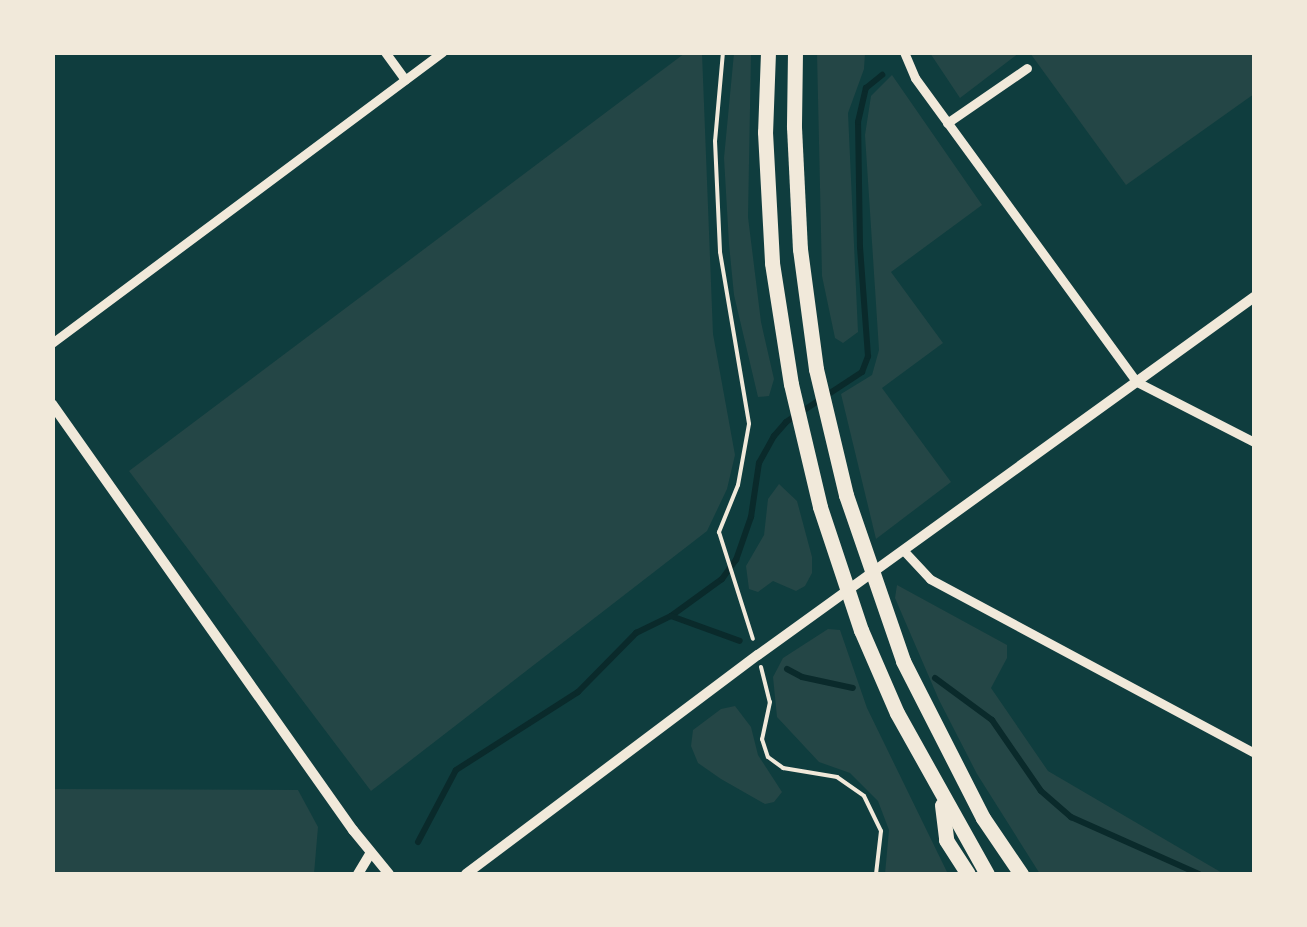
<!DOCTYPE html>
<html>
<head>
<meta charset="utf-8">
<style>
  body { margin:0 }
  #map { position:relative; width:1307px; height:927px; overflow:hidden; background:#0f3d3e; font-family:Bitter,serif }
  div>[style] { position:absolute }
  .green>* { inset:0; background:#244646 }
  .stream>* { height:6px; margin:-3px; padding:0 3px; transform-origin:3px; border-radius:3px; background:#0a2a2b }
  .path>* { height:4px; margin:-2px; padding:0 2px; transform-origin:2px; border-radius:2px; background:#f1e9da }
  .minor>* { height:9px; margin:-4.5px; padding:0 4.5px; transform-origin:4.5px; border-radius:4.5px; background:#f1e9da }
  .tertiary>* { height:10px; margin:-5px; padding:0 5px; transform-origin:5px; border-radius:5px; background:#f1e9da }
  .motorway>* { height:15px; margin:-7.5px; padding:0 7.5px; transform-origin:7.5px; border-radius:7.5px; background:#f1e9da }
  span { translate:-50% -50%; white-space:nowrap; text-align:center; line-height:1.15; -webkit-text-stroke:10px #f1e9da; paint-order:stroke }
  .frame { position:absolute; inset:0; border:55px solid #f1e9da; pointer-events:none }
</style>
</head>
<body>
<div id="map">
  <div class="green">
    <i style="clip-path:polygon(685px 53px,702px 53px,713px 334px,735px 455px,727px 489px,707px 531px,371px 791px,129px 471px)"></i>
    <i style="clip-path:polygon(734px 53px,751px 53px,748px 217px,761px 322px,774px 379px,769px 396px,758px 397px,734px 295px,729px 244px,724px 158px)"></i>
    <i style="clip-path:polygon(817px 53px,865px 53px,864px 69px,848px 113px,858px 332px,843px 343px,835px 338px,822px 276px)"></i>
    <i style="clip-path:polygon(930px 53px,1019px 53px,960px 98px)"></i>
    <i style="clip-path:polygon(1030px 53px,1254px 53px,1254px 94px,1126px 185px)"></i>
    <i style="clip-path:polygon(892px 75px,982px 205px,891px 272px,943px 343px,882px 388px,951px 482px,876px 539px,841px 394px,872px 375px,879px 350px,865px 135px,871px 96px)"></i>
    <i style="clip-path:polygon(779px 484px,797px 501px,812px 557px,812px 573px,805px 586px,796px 591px,773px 581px,758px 592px,749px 589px,746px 566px,764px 535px,768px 499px)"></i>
    <i style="clip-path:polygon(897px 585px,1007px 645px,1007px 658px,991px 688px,1048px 771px,1224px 874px,1040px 874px,977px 774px,939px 700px,895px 598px)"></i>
    <i style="clip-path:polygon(828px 629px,840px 630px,867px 708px,948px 874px,885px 874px,889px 830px,878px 801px,850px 773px,819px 762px,777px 717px,773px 677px,783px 658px)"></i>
    <i style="clip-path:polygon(735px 706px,751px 727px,758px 755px,782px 792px,774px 802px,765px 804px,721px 779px,698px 763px,691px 746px,693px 730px,721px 709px)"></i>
    <i style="clip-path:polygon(53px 789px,298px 790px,318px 827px,314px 874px,53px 874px)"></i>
  </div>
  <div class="stream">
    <i style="left:671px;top:616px;width:63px;rotate:-36deg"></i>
    <i style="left:722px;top:579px;width:24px;rotate:-54deg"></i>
    <i style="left:736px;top:560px;width:46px;rotate:-70.8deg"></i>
    <i style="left:751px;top:517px;width:55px;rotate:-81.6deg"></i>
    <i style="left:759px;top:463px;width:31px;rotate:-61deg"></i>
    <i style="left:774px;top:436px;width:18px;rotate:-49deg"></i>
    <i style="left:786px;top:422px;width:91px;rotate:-33.3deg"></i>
    <i style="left:862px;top:372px;width:17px;rotate:-69deg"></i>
    <i style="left:868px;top:356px;width:109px;rotate:-94.2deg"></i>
    <i style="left:860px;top:247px;width:125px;rotate:-90.9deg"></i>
    <i style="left:858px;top:122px;width:35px;rotate:-77deg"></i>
    <i style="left:866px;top:88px;width:21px;rotate:-39deg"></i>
    <i style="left:787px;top:669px;width:17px;rotate:28deg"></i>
    <i style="left:802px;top:677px;width:52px;rotate:12.2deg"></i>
    <i style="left:935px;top:678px;width:71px;rotate:36.4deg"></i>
    <i style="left:992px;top:720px;width:86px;rotate:55.4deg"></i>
    <i style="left:1041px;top:791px;width:40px;rotate:41deg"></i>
    <i style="left:1071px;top:817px;width:140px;rotate:24deg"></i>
    <i style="left:418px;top:842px;width:81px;rotate:-62.2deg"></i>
    <i style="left:456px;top:770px;width:145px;rotate:-32.6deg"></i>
    <i style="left:578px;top:692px;width:83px;rotate:-45.5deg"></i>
    <i style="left:636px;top:633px;width:39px;rotate:-26deg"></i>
    <i style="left:671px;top:616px;width:73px;rotate:19.9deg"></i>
  </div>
  <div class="path">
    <i style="left:723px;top:52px;width:89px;rotate:95.1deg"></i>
    <i style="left:715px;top:141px;width:111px;rotate:87.4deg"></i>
    <i style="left:720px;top:252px;width:174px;rotate:80.4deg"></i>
    <i style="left:749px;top:424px;width:62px;rotate:100.2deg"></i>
    <i style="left:738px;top:485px;width:51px;rotate:112deg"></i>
    <i style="left:719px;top:532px;width:112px;rotate:72.4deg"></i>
    <i style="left:761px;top:667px;width:36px;rotate:76deg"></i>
    <i style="left:770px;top:702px;width:38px;rotate:102deg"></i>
    <i style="left:762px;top:739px;width:19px;rotate:72deg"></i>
    <i style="left:768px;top:757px;width:19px;rotate:36deg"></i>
    <i style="left:783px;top:768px;width:55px;rotate:9.5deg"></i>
    <i style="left:837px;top:777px;width:33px;rotate:35deg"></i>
    <i style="left:864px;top:796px;width:39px;rotate:64deg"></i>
    <i style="left:881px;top:831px;width:43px;rotate:96.6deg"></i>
  </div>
  <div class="minor">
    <i style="left:385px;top:52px;width:34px;rotate:54deg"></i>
    <i style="left:904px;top:52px;width:28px;rotate:67deg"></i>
    <i style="left:915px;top:78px;width:376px;rotate:53.9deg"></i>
    <i style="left:1137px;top:382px;width:131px;rotate:27.1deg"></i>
    <i style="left:947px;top:123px;width:97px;rotate:-34.5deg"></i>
    <i style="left:52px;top:343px;width:487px;rotate:-36.7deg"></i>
    <i style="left:904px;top:551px;width:38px;rotate:47deg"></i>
    <i style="left:930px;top:579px;width:368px;rotate:28.2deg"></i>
  </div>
  <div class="tertiary">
    <i style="left:52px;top:404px;width:522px;rotate:54.76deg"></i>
    <i style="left:353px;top:830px;width:57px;rotate:50.7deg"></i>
    <i style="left:358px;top:874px;width:23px;rotate:-59deg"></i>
    <i style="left:466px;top:874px;width:365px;rotate:-36.9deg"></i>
    <i style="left:758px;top:655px;width:612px;rotate:-35.82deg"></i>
  </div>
  <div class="motorway">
    <i style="left:768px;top:52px;width:80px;rotate:92.1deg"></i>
    <i style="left:765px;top:132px;width:131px;rotate:86.9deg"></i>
    <i style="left:772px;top:263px;width:122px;rotate:81.1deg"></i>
    <i style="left:791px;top:384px;width:126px;rotate:76.7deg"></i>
    <i style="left:820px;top:507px;width:130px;rotate:71.6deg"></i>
    <i style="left:861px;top:630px;width:90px;rotate:66.6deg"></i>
    <i style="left:897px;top:713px;width:184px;rotate:60.8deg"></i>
    <i style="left:795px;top:52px;width:75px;rotate:90.8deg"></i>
    <i style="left:794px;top:127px;width:122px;rotate:87.2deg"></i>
    <i style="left:800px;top:249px;width:121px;rotate:82.4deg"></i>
    <i style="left:816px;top:369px;width:130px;rotate:76.6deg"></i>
    <i style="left:846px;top:495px;width:176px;rotate:71deg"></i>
    <i style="left:903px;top:661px;width:176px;rotate:63deg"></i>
    <i style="left:983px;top:818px;width:68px;rotate:55.8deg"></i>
    <i style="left:942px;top:805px;width:35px;rotate:83deg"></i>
    <i style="left:946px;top:840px;width:40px;rotate:57.1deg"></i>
  </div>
  <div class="frame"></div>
</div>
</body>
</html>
